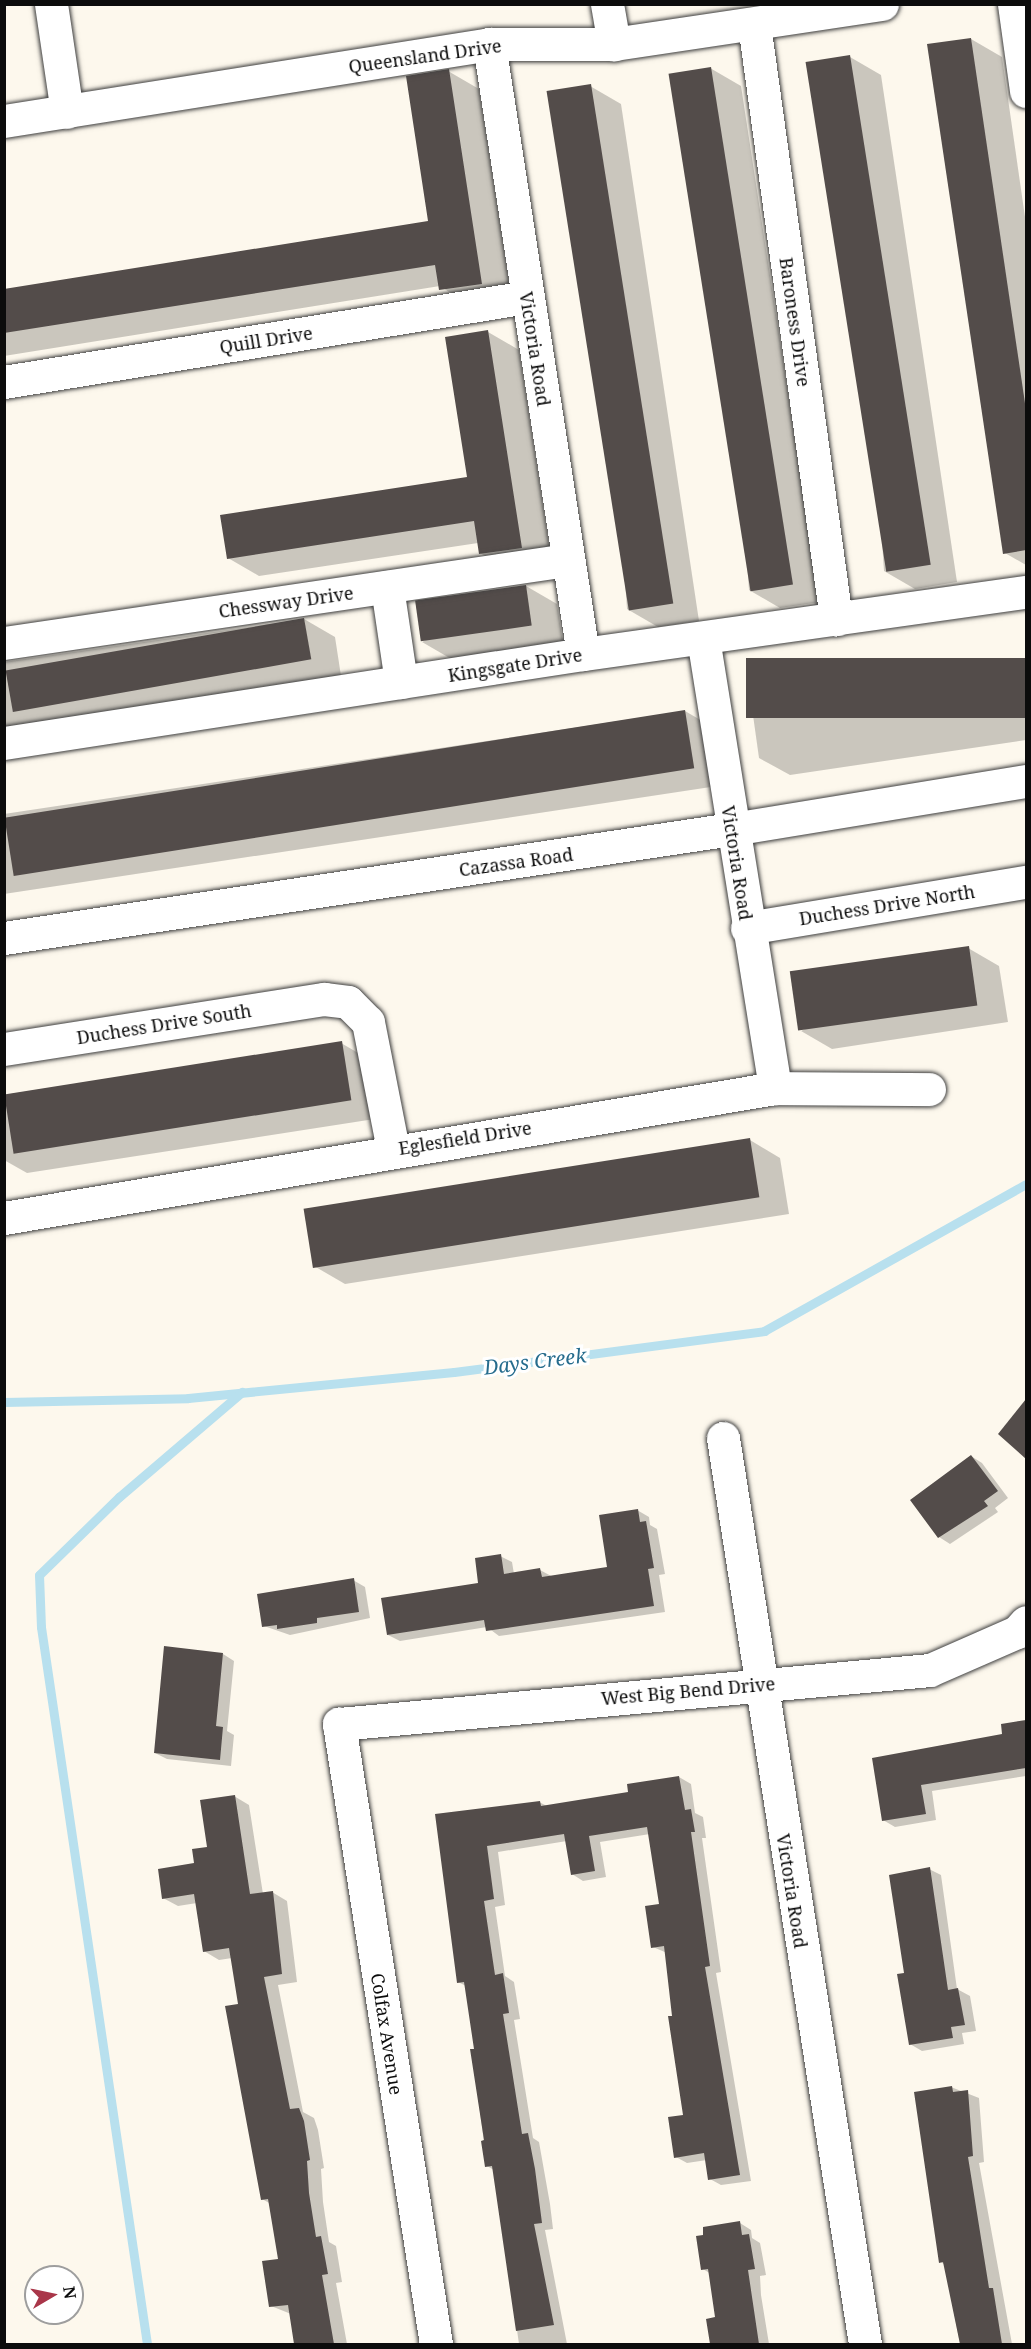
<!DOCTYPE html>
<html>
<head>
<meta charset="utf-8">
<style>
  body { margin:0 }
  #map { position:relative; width:1031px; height:2349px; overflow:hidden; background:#fdf8ed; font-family:"Noto Serif",serif }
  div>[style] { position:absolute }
  .shadow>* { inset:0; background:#0003 }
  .stream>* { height:9px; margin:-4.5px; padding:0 4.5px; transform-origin:4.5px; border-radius:4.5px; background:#b8e0ee }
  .building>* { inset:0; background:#534c4a; transform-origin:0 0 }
  .roads { filter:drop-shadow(0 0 2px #3f3f3f) drop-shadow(0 0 2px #3f3f3f) }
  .minor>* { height:33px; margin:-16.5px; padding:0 16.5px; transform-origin:16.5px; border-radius:16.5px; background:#fff }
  span { translate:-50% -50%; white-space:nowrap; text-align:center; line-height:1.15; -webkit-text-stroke:6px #fff; paint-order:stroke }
  .street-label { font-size:18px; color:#0c0c0c }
  .water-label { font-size:20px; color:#266c8d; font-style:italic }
  .frame { position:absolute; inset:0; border:6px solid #0c0c0c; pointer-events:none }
  .north { position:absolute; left:24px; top:2265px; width:60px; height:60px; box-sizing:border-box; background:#fff; border:2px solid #9e9e9e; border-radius:50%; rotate:81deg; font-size:16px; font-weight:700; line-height:24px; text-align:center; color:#0c0c0c }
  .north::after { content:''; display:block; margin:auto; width:21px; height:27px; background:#a93649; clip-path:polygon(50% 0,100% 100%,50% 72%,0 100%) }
</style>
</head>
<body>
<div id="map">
  <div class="shadow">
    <i style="clip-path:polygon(971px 39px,1002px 57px,1026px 224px,1026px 565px,1005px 553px)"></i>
    <i style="clip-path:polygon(850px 57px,881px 75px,957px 582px,915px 589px,884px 571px)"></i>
    <i style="clip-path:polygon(710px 68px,741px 86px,820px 602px,780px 608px,749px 590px)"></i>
    <i style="clip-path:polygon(448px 71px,479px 89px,512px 301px,472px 307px,440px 286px,4px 356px,4px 290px,430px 222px)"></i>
    <i style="clip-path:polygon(590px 86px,621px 104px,699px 621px,658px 627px,627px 609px)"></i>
    <i style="clip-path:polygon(488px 332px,519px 350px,552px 565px,511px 571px,480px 553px,478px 543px,259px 576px,228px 558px,469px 478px)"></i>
    <i style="clip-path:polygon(526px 586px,557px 604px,563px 643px,453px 660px,422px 642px)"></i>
    <i style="clip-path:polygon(304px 619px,335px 637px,341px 676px,4px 727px,4px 662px)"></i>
    <i style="clip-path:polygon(1026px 659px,1026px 740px,790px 775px,759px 758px,751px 701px)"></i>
    <i style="clip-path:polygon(685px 711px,716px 729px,724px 785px,4px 894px,4px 814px)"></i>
    <i style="clip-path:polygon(968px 948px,999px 966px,1008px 1022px,832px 1049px,801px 1031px)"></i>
    <i style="clip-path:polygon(341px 1043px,372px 1061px,381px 1118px,27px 1173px,4px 1160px,4px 1095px)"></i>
    <i style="clip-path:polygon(750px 1140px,780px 1158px,789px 1214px,345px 1284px,314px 1266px)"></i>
    <i style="clip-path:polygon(1026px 1401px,1026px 1457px,1000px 1434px)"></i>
    <i style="clip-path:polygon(971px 1456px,982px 1463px,1008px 1498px,995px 1508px,998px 1512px,950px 1544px,939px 1537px)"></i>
    <i style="clip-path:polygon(637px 1510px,649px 1517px,650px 1525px,657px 1529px,665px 1574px,659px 1575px,665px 1612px,499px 1636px,487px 1627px,400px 1641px,388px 1635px,480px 1584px,500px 1556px,512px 1562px,514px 1574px,540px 1570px,553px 1577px,609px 1568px)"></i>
    <i style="clip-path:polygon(353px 1580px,365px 1587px,370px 1618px,290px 1635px,264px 1626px)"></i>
    <i style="clip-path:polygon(223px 1654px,234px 1661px,227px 1731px,234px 1735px,231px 1766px,167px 1759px,155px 1753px)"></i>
    <i style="clip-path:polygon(1026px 1722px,1026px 1776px,932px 1791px,936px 1820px,895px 1827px,883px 1820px,874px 1759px,1004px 1735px,1003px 1726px)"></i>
    <i style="clip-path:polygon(679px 1777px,691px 1784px,695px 1813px,703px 1817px,706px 1838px,702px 1838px,721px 1972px,716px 1973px,751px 2181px,721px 2185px,710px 2179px,707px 2160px,687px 2163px,676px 2157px,685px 2116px,667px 1953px,653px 1947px,661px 1906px,650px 1834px,600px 1842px,606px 1877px,583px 1881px,572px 1874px,567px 1841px,498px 1852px,505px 1905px,495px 1907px,505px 1976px,514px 1982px,520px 2019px,514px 2020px,533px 2138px,539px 2142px,550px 2204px,553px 2229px,545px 2230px,567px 2344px,519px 2344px,494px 2170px,487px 2166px,472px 2050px,475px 2050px,466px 1986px,458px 1982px,436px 1815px,539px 1802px,547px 1806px,630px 1794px)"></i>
    <i style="clip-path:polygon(234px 1796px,249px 1805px,263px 1894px,272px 1892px,287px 1901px,297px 1982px,278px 1985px,303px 2112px,314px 2118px,318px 2130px,324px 2168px,321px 2169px,323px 2202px,329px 2242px,336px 2246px,342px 2282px,336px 2283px,347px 2344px,296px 2344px,291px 2314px,271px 2306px,280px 2260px,271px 2204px,262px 2199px,227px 2007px,240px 2005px,232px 1958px,219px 1960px,204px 1951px,197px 1903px,178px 1906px,163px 1898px,209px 1848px)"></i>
    <i style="clip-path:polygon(929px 1869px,941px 1875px,957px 1989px,970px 1996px,976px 2031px,962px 2033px,964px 2044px,922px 2051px,910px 2044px,905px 1974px)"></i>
    <i style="clip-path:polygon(951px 2087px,979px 2098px,984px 2162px,979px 2163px,1012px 2344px,960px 2344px,945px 2265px,941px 2262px)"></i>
    <i style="clip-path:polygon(740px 2223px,751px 2230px,752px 2238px,760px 2243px,766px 2275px,760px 2276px,761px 2295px,769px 2344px,712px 2344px,708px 2320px,717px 2319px,711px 2274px,703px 2269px)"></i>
  </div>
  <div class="stream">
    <i style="left:4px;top:1402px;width:184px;rotate:-1.2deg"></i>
    <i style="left:188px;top:1398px;width:267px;rotate:-5.6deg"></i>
    <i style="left:454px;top:1372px;width:313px;rotate:-7.5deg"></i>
    <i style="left:764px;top:1331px;width:300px;rotate:-29.3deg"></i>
    <i style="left:147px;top:2344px;width:725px;rotate:-98.41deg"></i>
    <i style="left:41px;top:1627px;width:52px;rotate:-92.2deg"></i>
    <i style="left:39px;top:1575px;width:112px;rotate:-44.3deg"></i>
    <i style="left:119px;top:1497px;width:162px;rotate:-40.5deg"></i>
  </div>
  <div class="building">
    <i style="clip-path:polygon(971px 38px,1026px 410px,1026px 550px,1003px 554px,927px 44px)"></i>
    <i style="left:850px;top:55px;width:516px;height:45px;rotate:81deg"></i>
    <i style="left:711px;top:67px;width:524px;height:43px;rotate:81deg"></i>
    <i style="clip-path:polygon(449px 69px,482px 284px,439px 290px,435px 265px,4px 333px,4px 289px,428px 221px,406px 76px)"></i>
    <i style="left:591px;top:84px;width:526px;height:45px;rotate:81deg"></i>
    <i style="clip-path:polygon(488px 330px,522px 548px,479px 554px,474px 521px,227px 559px,220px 515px,467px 477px,445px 337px)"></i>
    <i style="left:526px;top:585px;width:41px;height:112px;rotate:82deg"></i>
    <i style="left:304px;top:618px;width:42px;height:303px;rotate:80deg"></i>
    <i style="left:1026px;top:658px;width:60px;height:280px;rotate:90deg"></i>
    <i style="left:685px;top:710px;width:59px;height:689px;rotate:81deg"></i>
    <i style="left:969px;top:946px;width:60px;height:181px;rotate:82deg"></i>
    <i style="left:342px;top:1041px;width:60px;height:342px;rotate:81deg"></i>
    <i style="left:750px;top:1138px;width:60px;height:452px;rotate:81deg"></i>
    <i style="clip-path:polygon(1026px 1399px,1026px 1459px,998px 1434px)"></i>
    <i style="clip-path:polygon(971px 1455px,998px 1491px,984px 1501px,988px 1506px,938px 1538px,910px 1500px)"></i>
    <i style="clip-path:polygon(638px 1509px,640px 1522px,646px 1521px,654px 1568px,648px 1569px,654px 1606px,486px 1631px,484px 1620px,387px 1635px,381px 1598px,478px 1583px,475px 1558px,501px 1554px,504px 1574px,540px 1568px,542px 1577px,607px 1567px,599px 1515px)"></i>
    <i style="clip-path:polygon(354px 1578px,359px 1612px,317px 1618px,317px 1623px,277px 1629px,277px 1625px,262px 1627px,257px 1594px)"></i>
    <i style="clip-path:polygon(164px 1646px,223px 1653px,216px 1726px,223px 1727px,220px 1760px,154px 1753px)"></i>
    <i style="clip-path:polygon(1026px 1720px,1026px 1768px,921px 1785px,926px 1814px,882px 1821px,872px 1758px,1002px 1734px,1001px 1724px)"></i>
    <i style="clip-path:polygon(679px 1776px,685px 1810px,691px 1809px,695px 1832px,691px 1832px,710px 1966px,705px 1967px,740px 2175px,708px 2180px,704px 2153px,674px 2158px,668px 2117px,683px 2115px,668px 2016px,672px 2016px,664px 1946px,651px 1948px,645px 1906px,659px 1904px,647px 1827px,589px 1836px,595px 1871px,571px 1875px,564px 1834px,487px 1846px,494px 1899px,484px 1901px,495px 1975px,503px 1973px,509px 2013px,503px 2014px,522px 2134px,528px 2133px,535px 2169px,542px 2223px,534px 2224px,554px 2325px,516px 2331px,492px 2166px,485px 2167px,481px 2141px,484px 2140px,470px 2049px,474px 2049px,464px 1982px,457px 1983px,435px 1814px,540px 1801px,541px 1806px,628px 1792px,627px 1784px)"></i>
    <i style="clip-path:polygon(235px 1795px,250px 1894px,273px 1891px,282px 1974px,264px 1977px,290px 2109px,299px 2108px,304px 2121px,310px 2160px,307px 2161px,309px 2193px,316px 2237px,321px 2236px,328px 2274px,322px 2275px,334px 2344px,294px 2344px,288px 2305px,269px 2307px,262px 2261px,278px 2259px,268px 2199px,261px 2200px,225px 2006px,238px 2004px,229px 1948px,203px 1952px,194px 1894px,162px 1899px,158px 1869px,194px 1863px,192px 1849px,207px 1847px,200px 1800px)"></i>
    <i style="clip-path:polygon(930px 1867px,948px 1990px,958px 1988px,965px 2025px,951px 2027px,953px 2038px,909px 2045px,897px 1974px,904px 1973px,889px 1875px)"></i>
    <i style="clip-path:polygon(952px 2086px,953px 2092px,968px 2090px,973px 2156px,968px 2157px,989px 2288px,993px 2288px,1002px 2344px,960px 2344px,943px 2262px,939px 2263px,914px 2092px)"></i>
    <i style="clip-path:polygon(740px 2221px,742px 2235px,749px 2234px,755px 2269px,748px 2270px,759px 2344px,710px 2344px,706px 2319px,715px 2317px,708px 2269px,701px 2270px,696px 2236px,703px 2235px,703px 2227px)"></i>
  </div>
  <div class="roads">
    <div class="minor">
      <i style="left:51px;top:4px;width:109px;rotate:81.6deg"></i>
      <i style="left:607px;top:4px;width:41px;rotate:80.1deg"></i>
      <i style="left:1014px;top:4px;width:88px;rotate:82.1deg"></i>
      <i style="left:754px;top:24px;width:601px;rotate:82.15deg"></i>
      <i style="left:489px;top:44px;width:617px;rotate:81.24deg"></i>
      <i style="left:4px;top:121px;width:491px;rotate:-9deg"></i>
      <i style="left:489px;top:44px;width:125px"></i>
      <i style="left:614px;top:44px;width:271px;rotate:-8.5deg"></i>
      <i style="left:4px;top:382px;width:530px;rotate:-9.23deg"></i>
      <i style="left:387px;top:587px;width:96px;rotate:81.6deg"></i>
      <i style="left:703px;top:638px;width:456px;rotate:80.9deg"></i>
      <i style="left:4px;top:643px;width:569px;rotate:-8.39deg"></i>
      <i style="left:4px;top:743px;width:586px;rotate:-8.74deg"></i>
      <i style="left:583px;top:654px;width:447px;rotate:-8deg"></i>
      <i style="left:747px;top:928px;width:283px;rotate:-9.4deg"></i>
      <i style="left:4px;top:938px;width:736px;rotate:-8.52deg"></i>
      <i style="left:732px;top:829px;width:298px;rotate:-9.3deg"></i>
      <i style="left:4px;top:1049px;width:324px;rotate:-8.9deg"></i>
      <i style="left:324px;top:999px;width:24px;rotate:7deg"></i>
      <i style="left:348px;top:1002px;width:28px;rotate:45deg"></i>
      <i style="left:368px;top:1022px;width:130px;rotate:78.9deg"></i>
      <i style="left:4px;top:1218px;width:782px;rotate:-9.57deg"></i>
      <i style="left:775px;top:1088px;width:154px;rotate:0.4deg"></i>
      <i style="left:723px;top:1438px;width:917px;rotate:81.09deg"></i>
      <i style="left:436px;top:2344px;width:628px;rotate:-98.89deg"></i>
      <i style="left:339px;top:1724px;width:593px;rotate:-5.22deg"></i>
      <i style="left:930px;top:1670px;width:95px;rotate:-23.6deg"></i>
      <i style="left:1017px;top:1632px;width:13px;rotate:-48deg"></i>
    </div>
  </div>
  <div class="street-label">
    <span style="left:425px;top:56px;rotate:-8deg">Queensland Drive</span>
    <span style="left:795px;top:322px;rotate:82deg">Baroness Drive</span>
    <span style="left:266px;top:340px;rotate:-9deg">Quill Drive</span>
    <span style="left:535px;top:349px;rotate:81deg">Victoria Road</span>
    <span style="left:286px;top:602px;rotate:-8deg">Chessway Drive</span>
    <span style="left:515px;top:665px;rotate:-9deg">Kingsgate Drive</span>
    <span style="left:516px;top:862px;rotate:-8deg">Cazassa Road</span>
    <span style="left:737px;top:863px;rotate:81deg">Victoria Road</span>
    <span style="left:887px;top:905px;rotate:-9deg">Duchess Drive North</span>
    <span style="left:164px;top:1024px;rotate:-9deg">Duchess Drive South</span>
    <span style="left:465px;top:1138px;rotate:-9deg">Eglesfield Drive</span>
    <span style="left:688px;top:1691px;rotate:-5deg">West Big Bend Drive</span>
    <span style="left:792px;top:1891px;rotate:81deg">Victoria Road</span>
    <span style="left:387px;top:2034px;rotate:81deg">Colfax Avenue</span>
  </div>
  <div class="water-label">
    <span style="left:535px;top:1361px;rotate:-7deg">Days Creek</span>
  </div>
  <div class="frame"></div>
  <div class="north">N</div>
</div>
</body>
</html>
